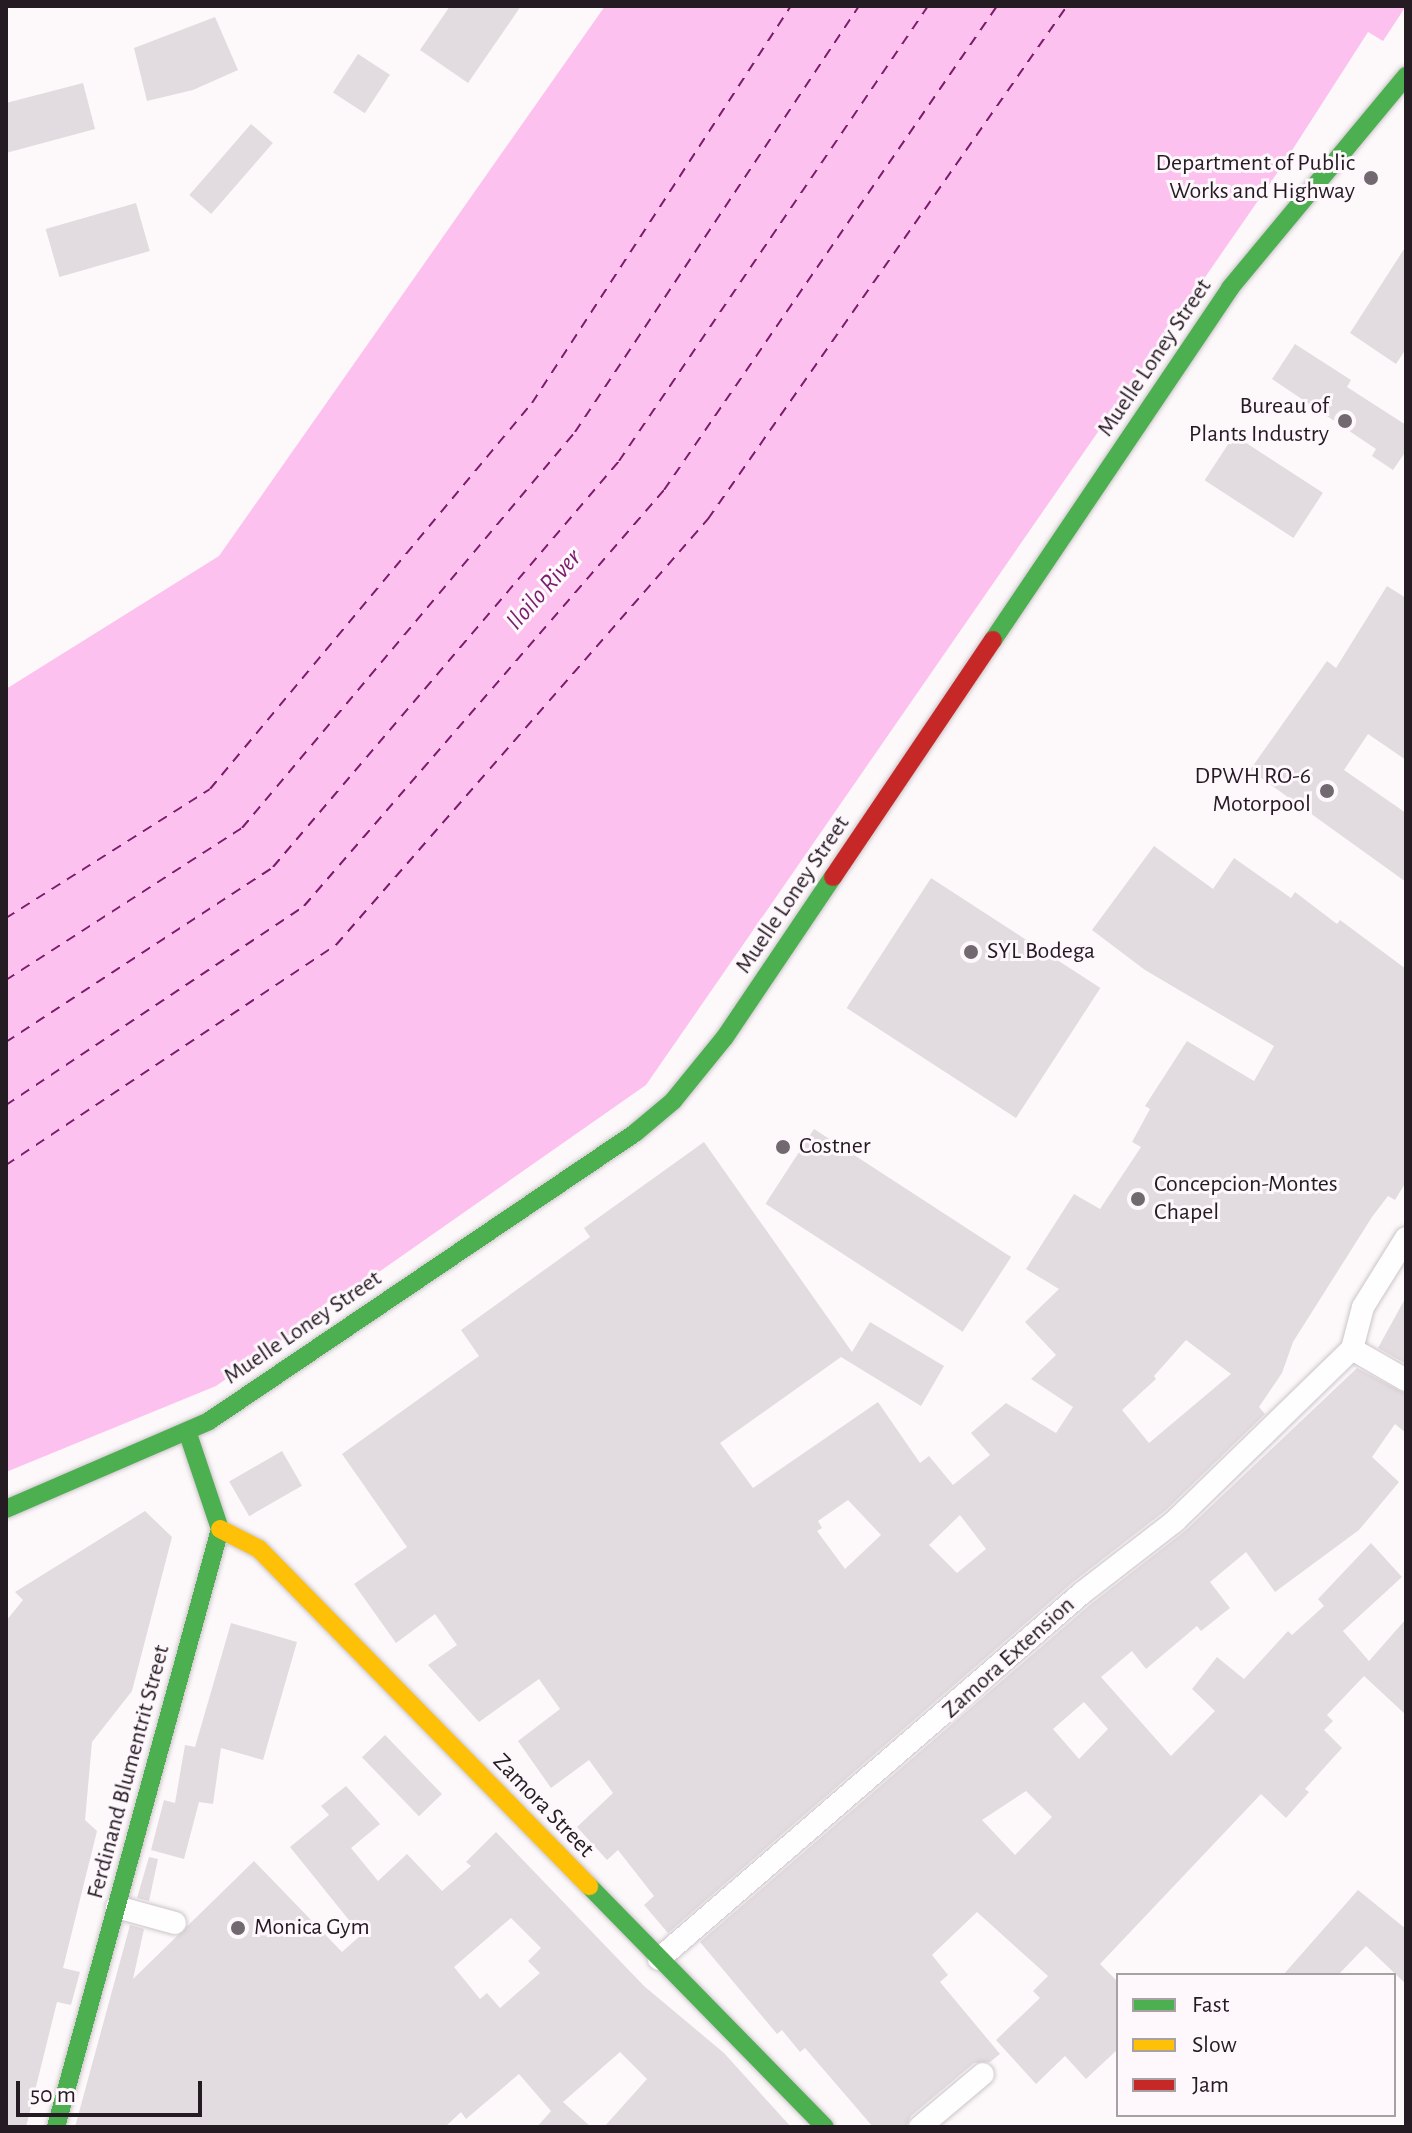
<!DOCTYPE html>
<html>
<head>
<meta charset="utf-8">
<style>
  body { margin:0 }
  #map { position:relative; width:1412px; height:2133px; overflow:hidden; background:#fdf9fb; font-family:"Alegreya Sans",sans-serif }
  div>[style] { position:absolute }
  .water>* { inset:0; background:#fcc1ee }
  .ferry>* { height:2px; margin-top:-1px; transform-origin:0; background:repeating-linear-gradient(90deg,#7a1c6c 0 10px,transparent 0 18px) }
  .building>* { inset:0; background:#e2dbe0; transform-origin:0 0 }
  .roads { filter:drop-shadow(0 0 2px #cbc4c8) drop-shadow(0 0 2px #cbc4c8) }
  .street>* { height:22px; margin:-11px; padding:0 11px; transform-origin:11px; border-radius:11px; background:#fffefe }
  .fast>* { height:18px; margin:-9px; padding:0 9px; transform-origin:9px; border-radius:9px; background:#4caf50 }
  .slow>* { height:18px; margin:-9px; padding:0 9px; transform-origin:9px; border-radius:9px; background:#ffc107 }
  .jam>* { height:18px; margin:-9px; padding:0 9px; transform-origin:9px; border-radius:9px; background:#c62828 }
  .dots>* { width:22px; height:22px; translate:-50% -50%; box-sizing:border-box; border:4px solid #fef8fc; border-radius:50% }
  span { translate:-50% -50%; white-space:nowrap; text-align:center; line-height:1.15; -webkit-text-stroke:6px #fef8fc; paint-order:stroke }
  .poi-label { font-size:24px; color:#251b23 }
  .right { translate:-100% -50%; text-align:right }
  .left { translate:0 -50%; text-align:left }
  .street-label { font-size:24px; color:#251b23 }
  .water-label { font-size:26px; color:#7a1c6c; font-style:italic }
  .frame { position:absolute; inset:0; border:8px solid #251b23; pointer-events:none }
  .legend { position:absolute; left:1116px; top:1973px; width:280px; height:144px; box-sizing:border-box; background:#fef8fc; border:2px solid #a7a0a5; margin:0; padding:10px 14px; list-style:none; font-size:24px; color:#251b23 }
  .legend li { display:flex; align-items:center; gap:16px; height:40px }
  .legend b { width:40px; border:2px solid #a7a0a5 }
  .scale { position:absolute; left:16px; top:2081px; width:186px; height:36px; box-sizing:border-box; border:4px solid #251b23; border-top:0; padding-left:10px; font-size:24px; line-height:28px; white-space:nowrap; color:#251b23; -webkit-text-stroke:6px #fef8fc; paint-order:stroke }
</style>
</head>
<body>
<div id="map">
  <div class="water">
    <i style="clip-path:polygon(605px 6px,1406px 6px,1383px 41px,1368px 32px,1282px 166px,646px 1085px,216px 1386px,6px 1472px,6px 689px,219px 556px)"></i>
  </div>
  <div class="ferry">
    <i style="left:6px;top:918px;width:241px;rotate:-32.3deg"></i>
    <i style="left:210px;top:789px;width:503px;rotate:-50.17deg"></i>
    <i style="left:532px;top:403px;width:474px;rotate:-56.9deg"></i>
    <i style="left:6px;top:980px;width:281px;rotate:-32.8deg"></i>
    <i style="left:242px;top:828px;width:517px;rotate:-49.94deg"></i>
    <i style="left:575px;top:432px;width:512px;rotate:-56.31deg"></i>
    <i style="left:6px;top:1042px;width:319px;rotate:-33.2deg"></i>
    <i style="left:273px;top:867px;width:533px;rotate:-49.56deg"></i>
    <i style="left:619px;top:461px;width:550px;rotate:-55.82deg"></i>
    <i style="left:6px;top:1105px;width:358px;rotate:-33.7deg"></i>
    <i style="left:304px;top:906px;width:550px;rotate:-49.13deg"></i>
    <i style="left:664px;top:490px;width:587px;rotate:-55.47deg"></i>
    <i style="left:6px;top:1165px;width:397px;rotate:-33.7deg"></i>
    <i style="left:336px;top:945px;width:566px;rotate:-48.87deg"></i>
    <i style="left:708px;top:519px;width:626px;rotate:-55.02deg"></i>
  </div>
  <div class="building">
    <i style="clip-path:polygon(450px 6px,521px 6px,468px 83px,420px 50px)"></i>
    <i style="clip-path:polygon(215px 17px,238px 70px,193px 90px,147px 101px,134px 48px)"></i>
    <i style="left:358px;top:54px;width:38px;height:46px;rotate:33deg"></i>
    <i style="clip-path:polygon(83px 83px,95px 129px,6px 153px,6px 103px)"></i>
    <i style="left:251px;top:124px;width:29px;height:94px;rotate:41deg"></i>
    <i style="left:136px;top:203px;width:50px;height:94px;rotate:74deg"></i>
    <i style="clip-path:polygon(1406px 246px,1406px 349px,1396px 364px,1350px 333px)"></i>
    <i style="clip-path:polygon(1295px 344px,1351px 380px,1347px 387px,1406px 425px,1406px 451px,1393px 470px,1372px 456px,1376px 449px,1272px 379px)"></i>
    <i style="left:1234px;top:435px;width:106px;height:54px;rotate:33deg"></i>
    <i style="clip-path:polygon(1387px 586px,1406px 598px,1406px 760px,1368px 734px,1344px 770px,1406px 813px,1406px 882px,1250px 770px,1327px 661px,1336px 668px)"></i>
    <i style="clip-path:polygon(evenodd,1154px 846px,1213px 889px,1234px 858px,1291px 898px,1295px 892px,1337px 924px,1340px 920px,1406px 969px,1406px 1182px,1395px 1200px,1388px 1196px,1372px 1217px,1293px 1342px,1282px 1373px,1259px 1407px,1265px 1414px,1166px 1510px,1073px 1582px,668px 1933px,644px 1905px,654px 1896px,618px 1850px,607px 1860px,577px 1827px,613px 1793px,589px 1760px,551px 1788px,518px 1741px,560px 1709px,539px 1679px,479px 1722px,428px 1665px,457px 1645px,435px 1614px,396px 1643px,354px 1584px,407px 1547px,342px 1454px,479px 1356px,461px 1330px,590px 1237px,584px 1228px,704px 1142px,852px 1352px,870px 1322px,944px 1366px,921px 1406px,841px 1357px,720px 1443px,753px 1488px,878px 1402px,920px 1463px,929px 1456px,953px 1485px,990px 1455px,971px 1433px,1006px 1403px,1056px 1433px,1073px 1407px,1031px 1379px,1056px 1355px,1025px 1322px,1059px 1289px,1026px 1269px,1074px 1194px,1100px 1209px,1141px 1147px,1132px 1142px,1150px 1109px,1145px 1106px,1187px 1041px,1254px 1081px,1274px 1046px,1145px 970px,1092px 930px,1154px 846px,1186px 1340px,1231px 1374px,1149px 1443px,1122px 1410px,1156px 1379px,1154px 1376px,1186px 1340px,1154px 846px,848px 1500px,881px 1535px,845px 1569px,817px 1531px,822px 1528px,818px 1521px,848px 1500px,1154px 846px,960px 1515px,986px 1549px,957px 1573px,929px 1545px,960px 1515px)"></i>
    <i style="left:931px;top:878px;width:202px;height:155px;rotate:33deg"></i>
    <i style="left:814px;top:1129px;width:235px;height:89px;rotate:33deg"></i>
    <i style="clip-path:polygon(1406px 1297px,1406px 1364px,1378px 1348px)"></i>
    <i style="clip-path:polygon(evenodd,1357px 1368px,1406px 1394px,1406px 1433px,1395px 1424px,1372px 1457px,1399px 1482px,1359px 1530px,1275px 1592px,1246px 1552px,1210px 1582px,1230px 1608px,1201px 1631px,1197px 1626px,1146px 1669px,1132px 1651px,1101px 1677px,1171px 1756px,1215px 1711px,1192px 1689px,1217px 1657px,1244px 1679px,1288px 1631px,1292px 1635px,1324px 1606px,1318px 1599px,1371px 1543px,1402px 1577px,1343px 1631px,1369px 1661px,1406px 1619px,1406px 1715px,1364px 1676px,1327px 1715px,1333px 1721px,1324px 1730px,1342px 1748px,1305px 1789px,1309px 1792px,1286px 1818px,1261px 1794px,1100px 1964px,1118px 1982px,1118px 2049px,1086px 2079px,1065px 2056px,1036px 2084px,996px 2040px,1040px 1998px,1033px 1991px,1048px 1976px,977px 1912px,932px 1955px,948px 1975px,940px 1982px,1000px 2054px,990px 2062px,974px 2063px,911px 2116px,906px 2127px,873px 2127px,805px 2048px,800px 2052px,782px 2030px,777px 2034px,700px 1942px,1091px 1604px,1185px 1531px,1357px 1368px,1084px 1702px,1108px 1729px,1079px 1759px,1053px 1729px,1084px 1702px,1357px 1368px,1026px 1791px,1052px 1817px,1015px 1855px,982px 1820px,1026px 1791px)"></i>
    <i style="left:282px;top:1451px;width:40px;height:61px;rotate:60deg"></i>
    <i style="clip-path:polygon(145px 1511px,172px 1537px,132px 1691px,92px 1742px,85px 1820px,97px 1831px,63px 1968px,80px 1972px,71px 2005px,57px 2002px,26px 2127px,6px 2127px,6px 1621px,23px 1600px,15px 1592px)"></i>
    <i style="clip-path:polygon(231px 1623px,297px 1642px,263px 1760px,221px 1748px,213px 1804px,199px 1802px,184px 1859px,151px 1850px,164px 1800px,175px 1803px,185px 1745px,195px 1747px)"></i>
    <i style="left:385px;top:1735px;width:82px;height:32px;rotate:46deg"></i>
    <i style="clip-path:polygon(evenodd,346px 1786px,380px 1824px,351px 1848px,378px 1881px,407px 1854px,442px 1891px,471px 1866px,466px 1862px,496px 1832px,644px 1986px,724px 2053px,791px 2127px,604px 2127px,647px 2079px,620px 2052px,563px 2102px,591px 2127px,537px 2127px,551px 2111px,519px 2074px,466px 2119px,461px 2112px,445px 2127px,75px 2127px,130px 1925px,144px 1929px,133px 1979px,254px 1861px,342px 1952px,361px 1935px,290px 1847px,329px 1815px,321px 1806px,346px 1786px,511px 1918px,541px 1948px,528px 1961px,540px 1973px,500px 2008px,487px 1993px,480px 1999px,454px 1967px,511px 1918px)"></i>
    <i style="clip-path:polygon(149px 1857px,158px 1859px,149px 1901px,137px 1898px)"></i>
    <i style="clip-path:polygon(1358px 1890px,1406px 1929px,1406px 1984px,1366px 1946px,1338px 1975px,1283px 1975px)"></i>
  </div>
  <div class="roads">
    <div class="street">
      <i style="left:1352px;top:1349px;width:43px;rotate:-75.3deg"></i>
      <i style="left:1363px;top:1307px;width:81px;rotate:-58.1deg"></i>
      <i style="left:1352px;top:1349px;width:62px;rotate:29.9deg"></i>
      <i style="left:117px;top:1907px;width:60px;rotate:15.4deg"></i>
      <i style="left:659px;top:1959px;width:559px;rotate:-40.87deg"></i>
      <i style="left:1082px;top:1593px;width:118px;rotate:-37.7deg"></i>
      <i style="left:1175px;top:1521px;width:247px;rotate:-44.2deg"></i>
      <i style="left:920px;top:2127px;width:82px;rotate:-40.1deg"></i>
    </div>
    <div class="fast">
      <i style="left:993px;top:640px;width:424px;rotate:-56deg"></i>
      <i style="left:1230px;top:288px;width:276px;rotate:-50.3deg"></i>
      <i style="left:6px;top:1509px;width:221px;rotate:-23.4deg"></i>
      <i style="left:209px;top:1421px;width:514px;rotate:-34.06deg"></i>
      <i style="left:635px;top:1133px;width:50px;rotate:-40.1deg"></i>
      <i style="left:673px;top:1101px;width:82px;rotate:-50.9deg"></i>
      <i style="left:725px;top:1037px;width:193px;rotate:-56deg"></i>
      <i style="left:589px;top:1886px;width:337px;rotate:45.6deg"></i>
      <i style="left:56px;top:2127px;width:620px;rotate:-74.66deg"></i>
      <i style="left:220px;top:1529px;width:103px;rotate:-108.6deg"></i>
    </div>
    <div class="slow">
      <i style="left:220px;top:1529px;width:44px;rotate:27.1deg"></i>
      <i style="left:259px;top:1549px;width:472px;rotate:45.6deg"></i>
    </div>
    <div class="jam">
      <i style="left:833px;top:877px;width:286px;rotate:-56deg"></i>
    </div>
  </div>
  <div class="dots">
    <i style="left:1371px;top:178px;background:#71696f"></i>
    <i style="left:1345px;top:421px;background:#71696f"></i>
    <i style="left:1327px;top:791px;background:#71696f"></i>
    <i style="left:971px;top:952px;background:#71696f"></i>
    <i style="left:783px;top:1147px;background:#71696f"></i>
    <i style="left:1138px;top:1199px;background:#71696f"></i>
    <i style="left:238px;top:1928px;background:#71696f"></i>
  </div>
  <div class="poi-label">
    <span class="right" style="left:1355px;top:178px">Department of Public<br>Works and Highway</span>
    <span class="right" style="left:1329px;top:421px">Bureau of<br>Plants Industry</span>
    <span class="right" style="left:1311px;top:791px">DPWH RO-6<br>Motorpool</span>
    <span class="left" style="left:987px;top:952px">SYL Bodega</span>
    <span class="left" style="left:799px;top:1147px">Costner</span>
    <span class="left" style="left:1154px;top:1199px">Concepcion-Montes<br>Chapel</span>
    <span class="left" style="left:254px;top:1928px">Monica Gym</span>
  </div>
  <div class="street-label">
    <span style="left:1155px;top:358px;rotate:-56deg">Muelle Loney Street</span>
    <span style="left:793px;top:895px;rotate:-56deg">Muelle Loney Street</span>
    <span style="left:303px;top:1328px;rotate:-34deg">Muelle Loney Street</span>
    <span style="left:1009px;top:1658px;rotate:-42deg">Zamora Extension</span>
    <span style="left:129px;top:1772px;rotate:-75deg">Ferdinand Blumentrit Street</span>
    <span style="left:543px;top:1806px;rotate:46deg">Zamora Street</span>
  </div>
  <div class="water-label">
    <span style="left:544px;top:590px;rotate:-48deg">Iloilo River</span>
  </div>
  <div class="frame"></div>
  <ul class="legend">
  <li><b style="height:10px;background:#4caf50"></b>Fast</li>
  <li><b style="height:10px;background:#ffc107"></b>Slow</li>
  <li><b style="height:10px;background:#c62828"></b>Jam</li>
  </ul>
  <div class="scale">50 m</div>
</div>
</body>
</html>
